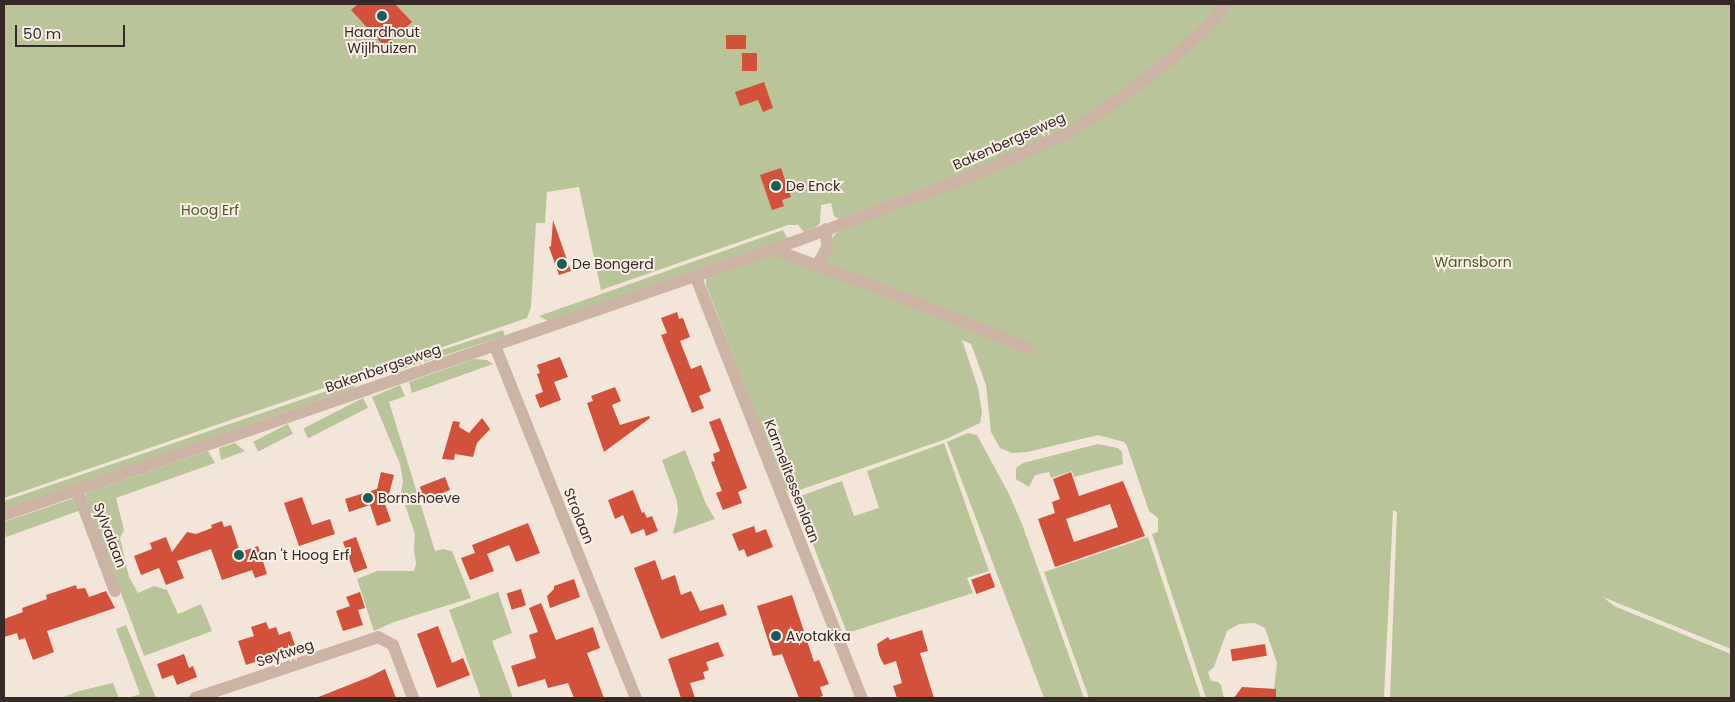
<!DOCTYPE html>
<html>
<head>
<meta charset="utf-8">
<style>
  body { margin:0 }
  #map { position:relative; width:1735px; height:702px; overflow:hidden; background:#f4e5d9; font-family:Poppins,sans-serif }
  div>[style] { position:absolute }
  .green>* { inset:0; background:#b9c498; transform-origin:0 0 }
  .building>* { inset:0; background:#d1513a; transform-origin:0 0 }
  .street>* { height:12px; margin:-6px; padding:0 6px; transform-origin:6px; border-radius:6px; background:#cdb3a4 }
  .dots>* { width:14px; height:14px; translate:-50% -50%; box-sizing:border-box; border:2px solid #fbefe6; border-radius:50% }
  span { translate:-50% -50%; white-space:nowrap; text-align:center; line-height:1.15; -webkit-text-stroke:4px #fbefe6; paint-order:stroke }
  .poi-label { font-size:14px; color:#372a26 }
  .left { translate:0 -50%; text-align:left }
  .street-label { font-size:14px; color:#372a26 }
  .park-label { font-size:14px; color:#4b5828 }
  .frame { position:absolute; inset:0; border:5px solid #372a26; pointer-events:none }
  .scale { position:absolute; left:15px; top:25px; width:110px; height:22px; box-sizing:border-box; border:2px solid #372a26; border-top:0; padding-left:6px; font-size:15px; line-height:18px; white-space:nowrap; color:#372a26; -webkit-text-stroke:4px #fbefe6; paint-order:stroke }
</style>
</head>
<body>
<div id="map">
  <div class="green">
    <i style="clip-path:polygon(4px 4px,1731px 4px,1731px 649px,1603px 597px,1614px 606px,1731px 654px,1731px 698px,1390px 698px,1397px 512px,1393px 510px,1384px 698px,1273px 698px,1277px 663px,1265px 628px,1255px 623px,1239px 624px,1227px 631px,1214px 667px,1208px 672px,1211px 681px,1218px 682px,1221px 685px,1224px 698px,1206px 698px,1152px 534px,1158px 532px,1158px 518px,1149px 511px,1127px 446px,1124px 442px,1098px 435px,1027px 452px,1012px 453px,1000px 448px,991px 432px,986px 385px,971px 344px,962px 340px,978px 388px,982px 412px,980px 423px,946px 439px,794px 492px,785px 490px,706px 285px,706px 278px,772px 254px,814px 267px,836px 233px,971px 170px,839px 219px,834px 216px,831px 203px,821px 205px,820px 223px,816px 227px,804px 232px,798px 225px,788px 225px,601px 290px,579px 187px,547px 192px,545px 223px,536px 223px,531px 307px,527px 318px,4px 498px)"></i>
    <i style="clip-path:polygon(783px 230px,787px 238px,548px 321px,539px 316px)"></i>
    <i style="left:503px;top:330px;width:6px;height:132px;rotate:72deg"></i>
    <i style="clip-path:polygon(474px 359px,487px 360px,493px 364px,412px 393px,409px 382px)"></i>
    <i style="clip-path:polygon(362px 379px,353px 388px,4px 509px,4px 501px)"></i>
    <i style="clip-path:polygon(400px 385px,405px 396px,389px 402px,435px 551px,443px 549px,452px 551px,471px 598px,394px 622px,374px 631px,357px 579px,377px 571px,414px 571px,416px 563px,414px 551px,415px 534px,401px 493px,403px 481px,400px 464px,372px 397px)"></i>
    <i style="left:363px;top:398px;width:11px;height:67px;rotate:63deg"></i>
    <i style="left:288px;top:424px;width:11px;height:39px;rotate:63deg"></i>
    <i style="clip-path:polygon(968px 433px,977px 435px,1009px 494px,1022px 524px,1084px 698px,1044px 698px,947px 442px)"></i>
    <i style="clip-path:polygon(235px 443px,245px 451px,221px 460px,219px 448px)"></i>
    <i style="clip-path:polygon(944px 443px,989px 571px,967px 578px,973px 593px,847px 633px,795px 498px,842px 481px,854px 516px,879px 508px,867px 471px)"></i>
    <i style="clip-path:polygon(1098px 444px,1118px 448px,1122px 452px,1123px 464px,1074px 477px,1072px 471px,1051px 478px,1049px 472px,1035px 475px,1029px 487px,1016px 479px,1016px 468px,1023px 463px)"></i>
    <i style="clip-path:polygon(685px 450px,706px 504px,715px 519px,673px 534px,678px 512px,677px 501px,662px 460px)"></i>
    <i style="clip-path:polygon(208px 451px,215px 463px,116px 498px,124px 530px,120px 538px,129px 577px,138px 593px,154px 586px,167px 590px,178px 614px,201px 604px,212px 631px,144px 656px,86px 497px,86px 493px)"></i>
    <i style="clip-path:polygon(74px 498px,81px 510px,6px 537px,4px 522px)"></i>
    <i style="clip-path:polygon(1148px 537px,1201px 698px,1089px 698px,1044px 572px)"></i>
    <i style="clip-path:polygon(498px 592px,512px 633px,492px 641px,513px 698px,481px 698px,449px 610px)"></i>
    <i style="clip-path:polygon(126px 625px,156px 698px,128px 698px,140px 694px,116px 629px)"></i>
    <i style="clip-path:polygon(113px 683px,119px 698px,61px 698px,79px 691px)"></i>
  </div>
  <div class="building">
    <i style="clip-path:polygon(358px 4px,395px 4px,412px 22px,384px 46px,351px 10px)"></i>
    <i style="left:726px;top:35px;width:20px;height:14px"></i>
    <i style="left:742px;top:53px;width:15px;height:18px"></i>
    <i style="clip-path:polygon(764px 82px,773px 108px,763px 112px,758px 100px,740px 106px,735px 92px)"></i>
    <i style="clip-path:polygon(781px 168px,791px 197px,782px 200px,784px 206px,772px 210px,760px 175px)"></i>
    <i style="clip-path:polygon(553px 220px,571px 271px,559px 275px,549px 247px,551px 246px)"></i>
    <i style="clip-path:polygon(677px 312px,679px 319px,683px 318px,690px 337px,680px 341px,691px 369px,701px 365px,711px 391px,699px 396px,704px 408px,692px 413px,661px 335px,667px 333px,661px 318px)"></i>
    <i style="clip-path:polygon(560px 357px,568px 377px,554px 382px,561px 400px,540px 408px,535px 395px,543px 392px,537px 374px,540px 373px,537px 365px)"></i>
    <i style="clip-path:polygon(615px 387px,621px 401px,612px 405px,620px 425px,649px 416px,650px 418px,604px 452px,587px 403px,593px 401px,591px 396px)"></i>
    <i style="clip-path:polygon(482px 418px,490px 429px,477px 443px,473px 457px,455px 454px,454px 460px,442px 459px,453px 421px,460px 422px,459px 427px,469px 433px)"></i>
    <i style="clip-path:polygon(720px 418px,747px 488px,738px 492px,742px 503px,723px 510px,716px 493px,722px 491px,711px 462px,715px 461px,713px 454px,720px 451px,709px 422px)"></i>
    <i style="clip-path:polygon(381px 472px,394px 475px,389px 494px,384px 501px,391px 521px,377px 526px,370px 505px,349px 512px,345px 499px,377px 489px)"></i>
    <i style="clip-path:polygon(evenodd,1071px 472px,1079px 496px,1123px 481px,1145px 536px,1055px 567px,1038px 519px,1055px 513px,1052px 502px,1060px 499px,1053px 479px,1071px 472px,1110px 504px,1118px 527px,1074px 542px,1066px 519px,1110px 504px)"></i>
    <i style="left:445px;top:477px;width:14px;height:27px;rotate:69deg"></i>
    <i style="clip-path:polygon(633px 490px,642px 513px,644px 512px,647px 518px,652px 516px,658px 531px,646px 536px,644px 529px,631px 534px,623px 515px,615px 519px,608px 500px)"></i>
    <i style="clip-path:polygon(302px 497px,312px 525px,330px 519px,335px 534px,299px 546px,284px 503px)"></i>
    <i style="clip-path:polygon(222px 521px,224px 527px,231px 525px,240px 552px,258px 546px,267px 574px,255px 578px,252px 570px,222px 580px,211px 549px,177px 561px,184px 578px,166px 585px,159px 568px,141px 575px,134px 556px,152px 549px,150px 543px,166px 537px,172px 552px,187px 532px,196px 534px,212px 528px,211px 525px)"></i>
    <i style="clip-path:polygon(528px 523px,540px 553px,516px 562px,509px 545px,499px 549px,487px 554px,494px 571px,470px 580px,461px 558px,475px 553px,472px 545px)"></i>
    <i style="clip-path:polygon(754px 526px,756px 533px,766px 529px,773px 547px,747px 557px,744px 549px,739px 551px,732px 534px)"></i>
    <i style="left:356px;top:537px;width:33px;height:14px;rotate:70deg"></i>
    <i style="clip-path:polygon(655px 560px,662px 580px,675px 575px,681px 595px,691px 591px,700px 611px,723px 604px,727px 615px,661px 639px,634px 568px)"></i>
    <i style="left:990px;top:573px;width:15px;height:20px;rotate:70deg"></i>
    <i style="clip-path:polygon(574px 579px,580px 597px,550px 608px,547px 596px,554px 589px,554px 586px)"></i>
    <i style="clip-path:polygon(76px 585px,77px 589px,85px 588px,89px 597px,106px 591px,115px 608px,47px 631px,54px 652px,33px 660px,25px 638px,19px 640px,17px 633px,4px 637px,4px 619px,23px 612px,22px 608px,47px 599px,46px 595px)"></i>
    <i style="left:521px;top:589px;width:17px;height:15px;rotate:73deg"></i>
    <i style="clip-path:polygon(360px 592px,365px 608px,358px 610px,363px 625px,343px 631px,336px 611px,350px 606px,346px 597px)"></i>
    <i style="clip-path:polygon(792px 595px,814px 662px,819px 660px,829px 684px,820px 687px,823px 696px,815px 698px,799px 698px,782px 654px,773px 656px,757px 606px)"></i>
    <i style="clip-path:polygon(541px 603px,556px 640px,593px 627px,600px 648px,587px 653px,604px 698px,574px 698px,568px 683px,548px 688px,545px 679px,518px 687px,511px 666px,536px 658px,529px 635px,538px 632px,529px 608px)"></i>
    <i style="clip-path:polygon(266px 622px,269px 629px,276px 627px,279px 635px,290px 631px,296px 648px,246px 665px,238px 641px,254px 636px,251px 627px)"></i>
    <i style="clip-path:polygon(438px 626px,452px 663px,463px 658px,470px 675px,437px 688px,417px 634px)"></i>
    <i style="clip-path:polygon(922px 630px,928px 651px,920px 653px,934px 698px,897px 698px,893px 686px,902px 683px,896px 661px,884px 665px,879px 655px,877px 644px,888px 637px,890px 640px)"></i>
    <i style="clip-path:polygon(718px 642px,724px 656px,706px 662px,709px 670px,703px 672px,705px 679px,690px 683px,695px 698px,681px 698px,668px 659px)"></i>
    <i style="left:1265px;top:644px;width:12px;height:35px;rotate:81deg"></i>
    <i style="clip-path:polygon(184px 654px,189px 668px,193px 666px,197px 677px,177px 685px,173px 675px,162px 679px,157px 664px)"></i>
    <i style="clip-path:polygon(385px 669px,396px 698px,316px 698px,369px 677px)"></i>
    <i style="clip-path:polygon(1242px 687px,1276px 689px,1276px 698px,1234px 698px)"></i>
  </div>
  <div class="street">
    <i style="left:772px;top:249px;width:149px;rotate:20.4deg"></i>
    <i style="left:912px;top:301px;width:125px;rotate:22.1deg"></i>
    <i style="left:817px;top:266px;width:21px;rotate:-62deg"></i>
    <i style="left:827px;top:247px;width:18px;rotate:-93deg"></i>
    <i style="left:695px;top:275px;width:455px;rotate:68.5deg"></i>
    <i style="left:495px;top:346px;width:379px;rotate:68.2deg"></i>
    <i style="left:77px;top:490px;width:108px;rotate:69.4deg"></i>
    <i style="left:4px;top:515px;width:841px;rotate:-19.08deg"></i>
    <i style="left:799px;top:240px;width:184px;rotate:-20.4deg"></i>
    <i style="left:971px;top:176px;width:102px;rotate:-23.8deg"></i>
    <i style="left:1064px;top:135px;width:47px;rotate:-32deg"></i>
    <i style="left:1104px;top:110px;width:88px;rotate:-37.1deg"></i>
    <i style="left:1174px;top:57px;width:50px;rotate:-42.6deg"></i>
    <i style="left:1211px;top:23px;width:24px;rotate:-52deg"></i>
    <i style="left:195px;top:698px;width:193px;rotate:-18.4deg"></i>
    <i style="left:378px;top:637px;width:17px;rotate:28deg"></i>
    <i style="left:393px;top:645px;width:57px;rotate:69.3deg"></i>
  </div>
  <div class="dots">
    <i style="left:382px;top:16px;background:#185d5b"></i>
    <i style="left:776px;top:186px;background:#185d5b"></i>
    <i style="left:562px;top:264px;background:#185d5b"></i>
    <i style="left:368px;top:498px;background:#185d5b"></i>
    <i style="left:239px;top:555px;background:#185d5b"></i>
    <i style="left:776px;top:636px;background:#185d5b"></i>
  </div>
  <div class="poi-label">
    <span style="left:382px;top:40px">Haardhout<br>Wijlhuizen</span>
    <span class="left" style="left:786px;top:186px">De Enck</span>
    <span class="left" style="left:572px;top:264px">De Bongerd</span>
    <span class="left" style="left:378px;top:498px">Bornshoeve</span>
    <span class="left" style="left:249px;top:555px">Aan 't Hoog Erf</span>
    <span class="left" style="left:786px;top:636px">Avotakka</span>
  </div>
  <div class="street-label">
    <span style="left:1009px;top:141px;rotate:-24deg">Bakenbergseweg</span>
    <span style="left:383px;top:368px;rotate:-19deg">Bakenbergseweg</span>
    <span style="left:792px;top:481px;rotate:69deg">Karmelitessenlaan</span>
    <span style="left:579px;top:516px;rotate:68deg">Strolaan</span>
    <span style="left:110px;top:535px;rotate:69deg">Sylvalaan</span>
    <span style="left:285px;top:653px;rotate:-18deg">Seytweg</span>
  </div>
  <div class="park-label">
    <span style="left:210px;top:210px">Hoog Erf</span>
    <span style="left:1473px;top:262px">Warnsborn</span>
  </div>
  <div class="frame"></div>
  <div class="scale">50 m</div>
</div>
</body>
</html>
